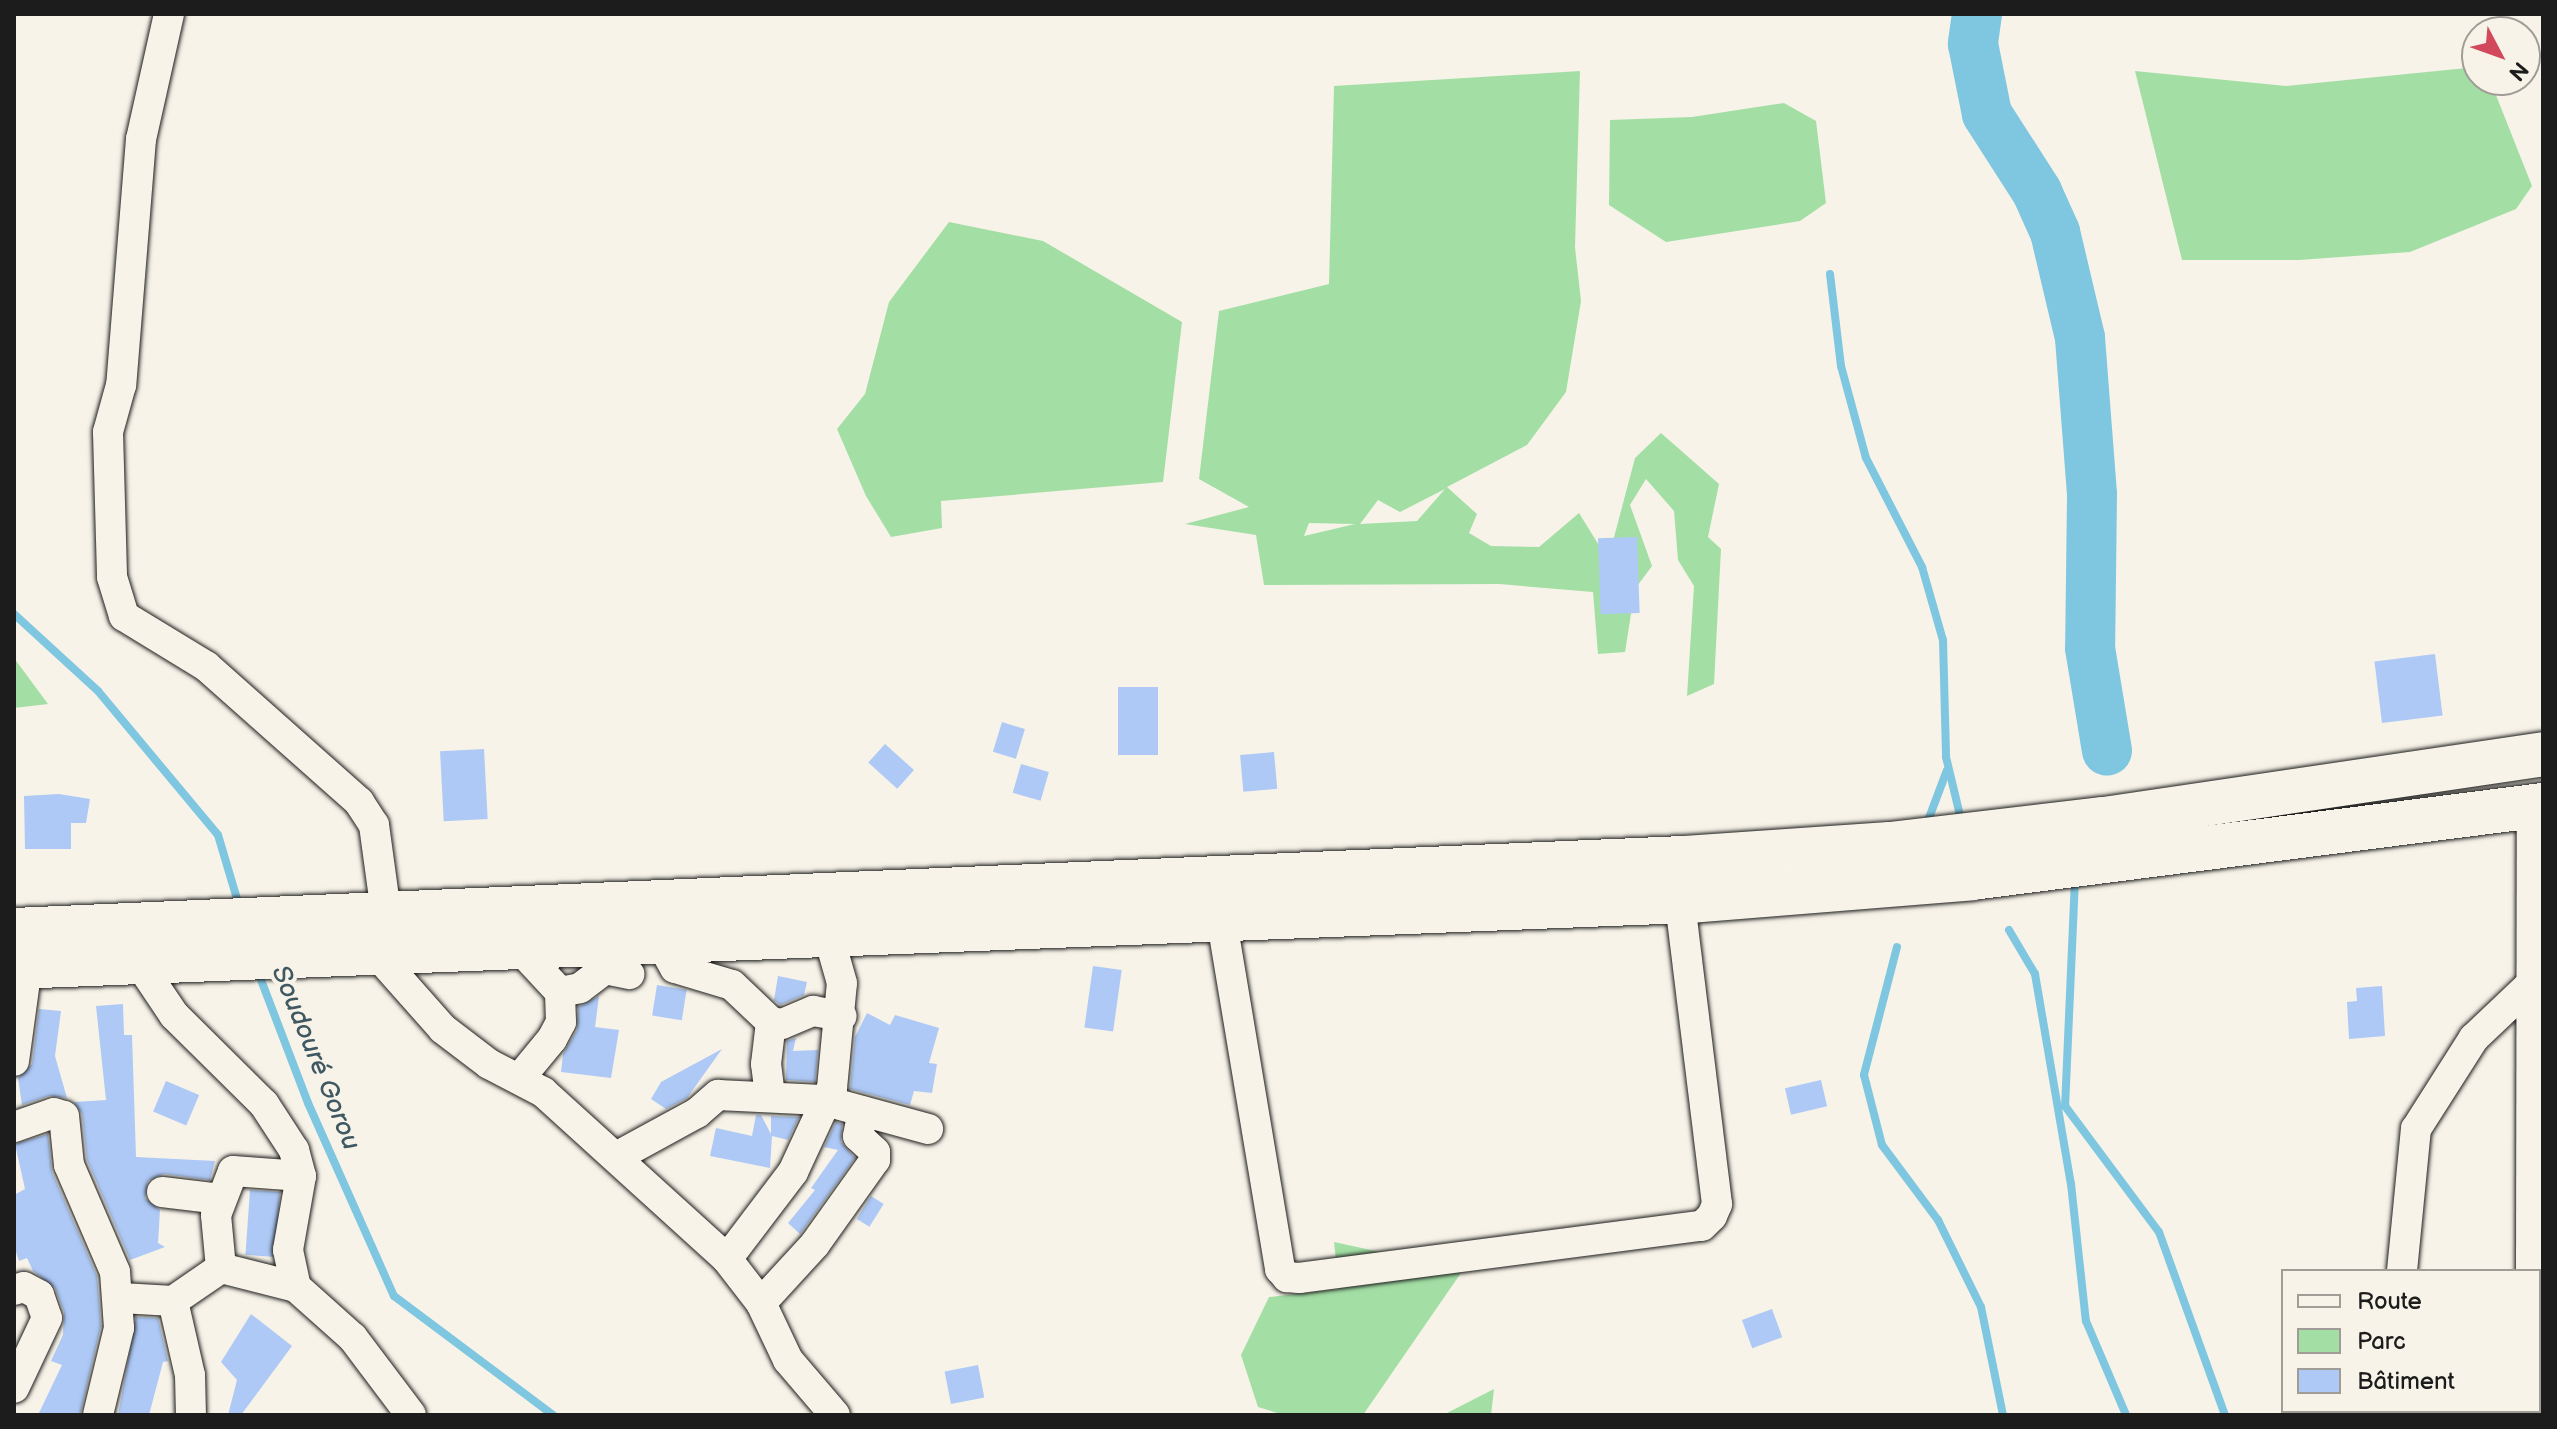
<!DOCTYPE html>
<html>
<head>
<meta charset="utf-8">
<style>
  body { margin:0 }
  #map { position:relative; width:2557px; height:1429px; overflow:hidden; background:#f7f3e8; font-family:"Balsamiq Sans",sans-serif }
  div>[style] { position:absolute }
  .green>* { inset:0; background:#a3dfa5 }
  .stream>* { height:8px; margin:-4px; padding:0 4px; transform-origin:4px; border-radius:4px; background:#7fc7e0 }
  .river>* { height:50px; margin:-25px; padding:0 25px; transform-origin:25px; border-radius:25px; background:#7fc7e0 }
  .building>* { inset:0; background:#aec9f6; transform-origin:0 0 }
  .roads { filter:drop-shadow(0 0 2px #1c1c1c) drop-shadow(0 0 2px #1c1c1c) }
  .street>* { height:30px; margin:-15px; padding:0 15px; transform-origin:15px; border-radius:15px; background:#f7f3e8 }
  .secondary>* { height:44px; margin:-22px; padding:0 22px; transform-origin:22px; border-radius:22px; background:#f7f3e8 }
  span { translate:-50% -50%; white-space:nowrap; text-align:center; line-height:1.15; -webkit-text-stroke:8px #f7f3e8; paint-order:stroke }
  .water-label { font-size:26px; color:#3f5861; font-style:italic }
  .frame { position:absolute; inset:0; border:16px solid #1c1c1c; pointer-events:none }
  .legend { position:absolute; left:2281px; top:1269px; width:260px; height:144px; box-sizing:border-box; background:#f7f3e8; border:2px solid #9f9d96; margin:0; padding:10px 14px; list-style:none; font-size:24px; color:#1c1c1c }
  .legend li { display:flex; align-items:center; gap:16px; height:40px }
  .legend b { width:40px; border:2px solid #9f9d96 }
  .north { position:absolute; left:2461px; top:16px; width:80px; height:80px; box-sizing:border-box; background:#f7f3e8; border:2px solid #9f9d96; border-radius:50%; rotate:131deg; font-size:22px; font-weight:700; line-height:32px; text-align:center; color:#1c1c1c }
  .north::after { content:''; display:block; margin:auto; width:28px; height:36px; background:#d1495b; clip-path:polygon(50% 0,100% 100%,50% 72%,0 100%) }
</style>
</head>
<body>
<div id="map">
  <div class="green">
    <i style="clip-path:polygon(2477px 67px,2477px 80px,2490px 80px,2532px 186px,2516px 209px,2410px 252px,2299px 260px,2182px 260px,2135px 71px,2286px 86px)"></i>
    <i style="clip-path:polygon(evenodd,1580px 71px,1575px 247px,1581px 301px,1566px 392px,1527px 445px,1447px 487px,1477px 514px,1469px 533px,1491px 546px,1539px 547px,1579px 513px,1608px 560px,1635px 458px,1661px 433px,1719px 484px,1708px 537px,1721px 549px,1714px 684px,1687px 696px,1694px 586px,1678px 560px,1674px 511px,1646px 479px,1630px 505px,1652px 566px,1635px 589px,1625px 652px,1598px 654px,1593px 592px,1499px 584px,1264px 585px,1256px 535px,1185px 524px,1249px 507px,1199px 479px,1219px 311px,1329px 284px,1334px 86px,1580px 71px,1445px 489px,1417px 521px,1360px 524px,1378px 500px,1400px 512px,1445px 489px,1580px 71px,1309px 523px,1354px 524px,1355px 524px,1304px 536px,1309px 523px)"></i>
    <i style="clip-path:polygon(1784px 103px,1816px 121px,1826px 203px,1800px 221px,1666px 242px,1609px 205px,1610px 120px,1692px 117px)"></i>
    <i style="clip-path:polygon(949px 222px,1043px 241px,1182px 322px,1163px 482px,941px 501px,942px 528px,891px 537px,866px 496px,837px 429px,865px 394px,889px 302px)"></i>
    <i style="clip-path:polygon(14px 658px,48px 704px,14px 708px)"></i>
    <i style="clip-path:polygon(1334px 1242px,1463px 1270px,1363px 1415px,1284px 1415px,1258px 1407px,1241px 1355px,1269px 1297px,1339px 1289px)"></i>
    <i style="clip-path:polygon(1494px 1389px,1491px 1415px,1445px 1415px,1445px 1414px)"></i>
  </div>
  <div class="stream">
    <i style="left:1830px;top:274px;width:93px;rotate:83.2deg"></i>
    <i style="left:1841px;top:366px;width:95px;rotate:74.8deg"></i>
    <i style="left:1866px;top:458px;width:123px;rotate:62.8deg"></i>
    <i style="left:1922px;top:567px;width:76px;rotate:74deg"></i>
    <i style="left:1943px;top:640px;width:117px;rotate:88.5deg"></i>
    <i style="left:1946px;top:757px;width:56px;rotate:76.5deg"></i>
    <i style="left:14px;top:614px;width:114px;rotate:42.5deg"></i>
    <i style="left:98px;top:691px;width:187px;rotate:50.2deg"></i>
    <i style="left:218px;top:835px;width:77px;rotate:73.4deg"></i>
    <i style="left:1929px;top:818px;width:51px;rotate:-69.4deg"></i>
    <i style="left:2075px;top:879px;width:227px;rotate:92.5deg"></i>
    <i style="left:2065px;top:1106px;width:157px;rotate:53.3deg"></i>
    <i style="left:2159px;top:1232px;width:195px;rotate:70.2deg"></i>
    <i style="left:2009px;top:930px;width:51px;rotate:59.4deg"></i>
    <i style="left:2035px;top:974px;width:213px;rotate:80.3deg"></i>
    <i style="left:2071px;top:1184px;width:138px;rotate:83.8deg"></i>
    <i style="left:2086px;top:1321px;width:102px;rotate:66.9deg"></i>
    <i style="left:1897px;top:947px;width:132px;rotate:104.5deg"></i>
    <i style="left:1864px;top:1075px;width:72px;rotate:75.6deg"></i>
    <i style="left:1882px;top:1145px;width:94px;rotate:53.3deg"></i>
    <i style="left:1938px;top:1220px;width:97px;rotate:63.7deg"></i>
    <i style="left:1981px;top:1307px;width:110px;rotate:78.5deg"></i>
    <i style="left:258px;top:972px;width:140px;rotate:69.1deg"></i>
    <i style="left:308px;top:1103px;width:211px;rotate:66deg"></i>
    <i style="left:394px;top:1296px;width:199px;rotate:36.8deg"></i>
  </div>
  <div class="river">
    <i style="left:1977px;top:14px;width:30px;rotate:98deg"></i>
    <i style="left:1973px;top:44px;width:71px;rotate:78.7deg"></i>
    <i style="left:1987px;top:114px;width:93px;rotate:57.3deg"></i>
    <i style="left:2037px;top:192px;width:44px;rotate:65.8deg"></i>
    <i style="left:2055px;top:232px;width:109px;rotate:76.7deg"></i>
    <i style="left:2080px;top:338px;width:157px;rotate:85.6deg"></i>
    <i style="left:2092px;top:495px;width:153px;rotate:90.7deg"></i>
    <i style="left:2090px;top:648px;width:104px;rotate:80.6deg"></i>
  </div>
  <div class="building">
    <i style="left:1637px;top:537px;width:76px;height:39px;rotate:88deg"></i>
    <i style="left:2435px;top:654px;width:62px;height:61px;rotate:83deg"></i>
    <i style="left:1118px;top:687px;width:40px;height:68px"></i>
    <i style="left:1002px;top:722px;width:24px;height:31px;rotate:17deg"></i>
    <i style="left:885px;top:744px;width:39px;height:25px;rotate:42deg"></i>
    <i style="left:484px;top:749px;width:70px;height:44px;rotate:87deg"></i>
    <i style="left:1274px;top:752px;width:37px;height:34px;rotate:85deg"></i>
    <i style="left:1021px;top:764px;width:29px;height:30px;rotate:16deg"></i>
    <i style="clip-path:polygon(59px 794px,90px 799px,86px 823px,71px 823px,71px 849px,25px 849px,24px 796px)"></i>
    <i style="left:1093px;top:966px;width:29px;height:62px;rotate:8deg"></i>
    <i style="clip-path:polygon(778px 976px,807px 982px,804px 995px,780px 1005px,774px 1000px)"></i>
    <i style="left:657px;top:985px;width:30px;height:31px;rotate:9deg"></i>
    <i style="clip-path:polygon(2382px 986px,2385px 1036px,2349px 1039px,2347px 1002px,2357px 1001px,2356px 988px)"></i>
    <i style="clip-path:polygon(599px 996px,595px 1027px,619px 1030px,611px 1078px,561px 1072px,563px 1054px,577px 1030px,578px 1007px)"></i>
    <i style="clip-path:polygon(123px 1004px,124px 1035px,132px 1035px,136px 1157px,215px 1161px,210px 1180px,164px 1174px,148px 1181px,145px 1198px,160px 1210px,158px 1243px,165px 1247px,130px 1260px,87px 1160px,82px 1114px,74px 1102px,106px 1100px,96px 1006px)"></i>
    <i style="clip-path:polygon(39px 1009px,61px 1011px,55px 1056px,67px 1098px,49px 1096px,22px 1105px,18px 1078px,32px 1064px)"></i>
    <i style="clip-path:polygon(867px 1013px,890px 1025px,895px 1015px,939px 1028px,929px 1063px,937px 1064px,932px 1093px,914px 1091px,910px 1105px,850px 1089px,855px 1037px)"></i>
    <i style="clip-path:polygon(796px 1038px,793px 1051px,818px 1050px,815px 1082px,786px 1080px,787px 1041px)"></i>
    <i style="clip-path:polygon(722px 1049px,687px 1098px,666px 1109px,651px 1099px,661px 1082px)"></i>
    <i style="left:1821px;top:1080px;width:27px;height:37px;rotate:77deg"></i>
    <i style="left:166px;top:1081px;width:36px;height:33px;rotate:23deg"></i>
    <i style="clip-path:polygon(756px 1115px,761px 1115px,771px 1134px,771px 1116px,799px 1117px,788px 1140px,772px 1136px,770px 1168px,710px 1156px,716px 1128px,752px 1136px)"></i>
    <i style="clip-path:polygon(836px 1122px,842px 1124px,841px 1142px,855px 1158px,800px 1234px,788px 1223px,815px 1190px,811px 1188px,838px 1150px,824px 1147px)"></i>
    <i style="clip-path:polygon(48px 1134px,52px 1172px,97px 1276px,101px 1326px,80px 1415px,38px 1415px,62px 1365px,51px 1361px,63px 1335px,64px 1312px,55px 1288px,33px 1271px,27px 1258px,19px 1261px,14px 1246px,14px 1195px,25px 1189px,15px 1144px)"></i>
    <i style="left:250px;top:1190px;width:30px;height:65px;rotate:4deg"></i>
    <i style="left:871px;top:1196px;width:15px;height:27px;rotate:32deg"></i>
    <i style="left:1772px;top:1309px;width:30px;height:32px;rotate:70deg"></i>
    <i style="clip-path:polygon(251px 1314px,292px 1346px,241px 1415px,228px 1415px,237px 1380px,221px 1362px)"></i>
    <i style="clip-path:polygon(136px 1317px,158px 1318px,168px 1361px,163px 1362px,149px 1415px,118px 1415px)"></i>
    <i style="left:978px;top:1365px;width:33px;height:34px;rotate:79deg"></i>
  </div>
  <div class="roads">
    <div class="street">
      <i style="left:169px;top:14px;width:128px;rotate:102.6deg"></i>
      <i style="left:141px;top:139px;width:247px;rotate:94.6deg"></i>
      <i style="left:121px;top:385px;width:49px;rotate:105.5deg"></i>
      <i style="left:108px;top:432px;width:145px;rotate:88.4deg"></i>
      <i style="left:112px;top:577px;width:41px;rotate:72.9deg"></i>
      <i style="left:124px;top:616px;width:96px;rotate:31.4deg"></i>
      <i style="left:206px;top:666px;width:205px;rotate:41.6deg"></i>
      <i style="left:359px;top:802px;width:27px;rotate:57deg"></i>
      <i style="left:374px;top:825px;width:89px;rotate:82.2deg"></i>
      <i style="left:1222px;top:922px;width:352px;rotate:80.5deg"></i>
      <i style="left:1280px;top:1269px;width:11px;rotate:49deg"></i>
      <i style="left:1287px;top:1277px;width:12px;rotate:5deg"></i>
      <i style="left:1299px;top:1278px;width:406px;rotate:-7.4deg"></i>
      <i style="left:1702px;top:1226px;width:14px;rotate:-45deg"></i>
      <i style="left:1712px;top:1216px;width:13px;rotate:-67deg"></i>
      <i style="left:1717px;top:1204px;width:304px;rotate:-97deg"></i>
      <i style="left:667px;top:940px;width:12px;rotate:95deg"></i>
      <i style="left:666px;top:952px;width:18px;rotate:61deg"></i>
      <i style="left:675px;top:968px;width:59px;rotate:16.6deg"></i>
      <i style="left:732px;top:985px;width:54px;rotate:43.5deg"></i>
      <i style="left:771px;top:1022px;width:11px;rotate:10deg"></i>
      <i style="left:782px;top:1024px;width:34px;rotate:-23deg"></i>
      <i style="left:813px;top:1011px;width:29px;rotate:10deg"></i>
      <i style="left:520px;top:949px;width:59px;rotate:47.1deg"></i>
      <i style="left:560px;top:992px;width:20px;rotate:-11deg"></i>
      <i style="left:580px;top:988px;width:31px;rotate:-37deg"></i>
      <i style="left:605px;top:969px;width:25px;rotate:12deg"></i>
      <i style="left:131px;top:951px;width:77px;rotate:56.1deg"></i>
      <i style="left:174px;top:1015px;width:127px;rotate:44.7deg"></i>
      <i style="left:264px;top:1104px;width:55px;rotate:56.9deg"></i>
      <i style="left:294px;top:1150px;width:27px;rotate:75deg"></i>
      <i style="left:301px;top:1176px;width:75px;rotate:100deg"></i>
      <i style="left:288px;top:1250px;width:38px;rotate:78deg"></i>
      <i style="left:296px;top:1287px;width:76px;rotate:41.8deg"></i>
      <i style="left:353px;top:1338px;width:96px;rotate:53deg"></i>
      <i style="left:374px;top:951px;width:104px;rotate:48.5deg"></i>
      <i style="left:443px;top:1029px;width:58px;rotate:37.3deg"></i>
      <i style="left:489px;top:1064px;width:61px;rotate:27.4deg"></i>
      <i style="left:543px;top:1092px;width:248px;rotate:42.2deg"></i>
      <i style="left:727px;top:1259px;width:56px;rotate:52.3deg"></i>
      <i style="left:761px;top:1303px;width:63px;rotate:64.7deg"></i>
      <i style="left:788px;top:1360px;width:72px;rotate:49.5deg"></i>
      <i style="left:14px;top:1061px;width:96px;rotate:-82.2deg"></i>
      <i style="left:519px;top:1079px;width:52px;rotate:-50.5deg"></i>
      <i style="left:552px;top:1039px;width:19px;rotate:-62deg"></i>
      <i style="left:561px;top:1022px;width:30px;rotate:-92deg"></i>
      <i style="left:770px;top:1096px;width:32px;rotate:-97deg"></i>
      <i style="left:766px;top:1064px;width:42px;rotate:-83.2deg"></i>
      <i style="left:14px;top:1127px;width:42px;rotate:-19.3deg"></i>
      <i style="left:54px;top:1113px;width:10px;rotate:17deg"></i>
      <i style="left:64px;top:1116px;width:49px;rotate:84.2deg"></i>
      <i style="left:69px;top:1165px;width:116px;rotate:66.7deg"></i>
      <i style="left:115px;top:1272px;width:56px;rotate:85.9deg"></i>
      <i style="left:119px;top:1328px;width:89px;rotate:103.6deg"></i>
      <i style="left:618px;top:1156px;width:90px;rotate:-28.6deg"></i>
      <i style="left:697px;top:1113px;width:28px;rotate:-41deg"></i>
      <i style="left:718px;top:1095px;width:104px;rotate:2.8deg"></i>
      <i style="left:822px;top:1100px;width:110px;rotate:15.3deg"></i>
      <i style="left:162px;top:1192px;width:59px;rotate:6.8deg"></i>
      <i style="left:727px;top:1259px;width:109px;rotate:-52.8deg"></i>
      <i style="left:793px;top:1172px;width:93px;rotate:-65.1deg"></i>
      <i style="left:832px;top:1088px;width:105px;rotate:-84.6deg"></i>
      <i style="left:842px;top:983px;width:66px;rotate:-105.9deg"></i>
      <i style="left:221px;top:1268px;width:53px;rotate:-95.4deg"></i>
      <i style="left:216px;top:1215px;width:47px;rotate:-68.9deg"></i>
      <i style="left:233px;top:1171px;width:68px;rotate:4.2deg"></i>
      <i style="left:2402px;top:1271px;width:143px;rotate:-84.4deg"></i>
      <i style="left:2416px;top:1129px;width:108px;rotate:-57.5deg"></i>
      <i style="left:2474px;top:1038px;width:79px;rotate:-43.5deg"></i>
      <i style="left:2531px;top:1271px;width:464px;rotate:-89.9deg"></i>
      <i style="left:14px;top:1290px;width:10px;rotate:-17deg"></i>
      <i style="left:24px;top:1287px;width:17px;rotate:28deg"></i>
      <i style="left:39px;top:1295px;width:24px;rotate:71deg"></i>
      <i style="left:47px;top:1318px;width:77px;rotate:115.2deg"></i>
      <i style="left:121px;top:1298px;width:52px;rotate:3.3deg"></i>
      <i style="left:173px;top:1301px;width:58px;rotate:-34.5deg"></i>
      <i style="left:221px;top:1268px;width:77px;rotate:14.2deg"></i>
      <i style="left:173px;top:1301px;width:76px;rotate:77.1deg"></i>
      <i style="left:190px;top:1375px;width:40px;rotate:88.6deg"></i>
      <i style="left:761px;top:1303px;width:80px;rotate:-47.5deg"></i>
      <i style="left:815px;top:1244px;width:103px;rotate:-54.5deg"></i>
      <i style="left:875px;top:1160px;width:8px;rotate:-90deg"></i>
      <i style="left:875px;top:1152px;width:23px;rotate:-137deg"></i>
      <i style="left:858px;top:1136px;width:25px;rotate:-79deg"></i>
      <i style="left:2539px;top:1402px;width:13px;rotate:77deg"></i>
      <i style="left:2378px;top:1415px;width:4px;rotate:-63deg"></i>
    </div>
    <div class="secondary">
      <i style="left:14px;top:930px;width:1673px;rotate:-2.47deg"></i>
      <i style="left:1685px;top:858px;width:205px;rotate:-3.9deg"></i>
      <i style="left:1890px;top:844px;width:215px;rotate:-6.7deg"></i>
      <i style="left:2104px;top:819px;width:444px;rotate:-8.4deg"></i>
      <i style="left:14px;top:967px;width:1676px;rotate:-2.26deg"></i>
      <i style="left:1689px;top:901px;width:284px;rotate:-4.6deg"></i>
      <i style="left:1972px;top:878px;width:576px;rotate:-7.29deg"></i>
    </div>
  </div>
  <div class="water-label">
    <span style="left:315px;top:1058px;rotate:68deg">Soudouré Gorou</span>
  </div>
  <div class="frame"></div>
  <ul class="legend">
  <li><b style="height:10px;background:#f7f3e8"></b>Route</li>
  <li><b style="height:22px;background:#a3dfa5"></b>Parc</li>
  <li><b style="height:22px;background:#aec9f6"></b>Bâtiment</li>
  </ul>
  <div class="north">N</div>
</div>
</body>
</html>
